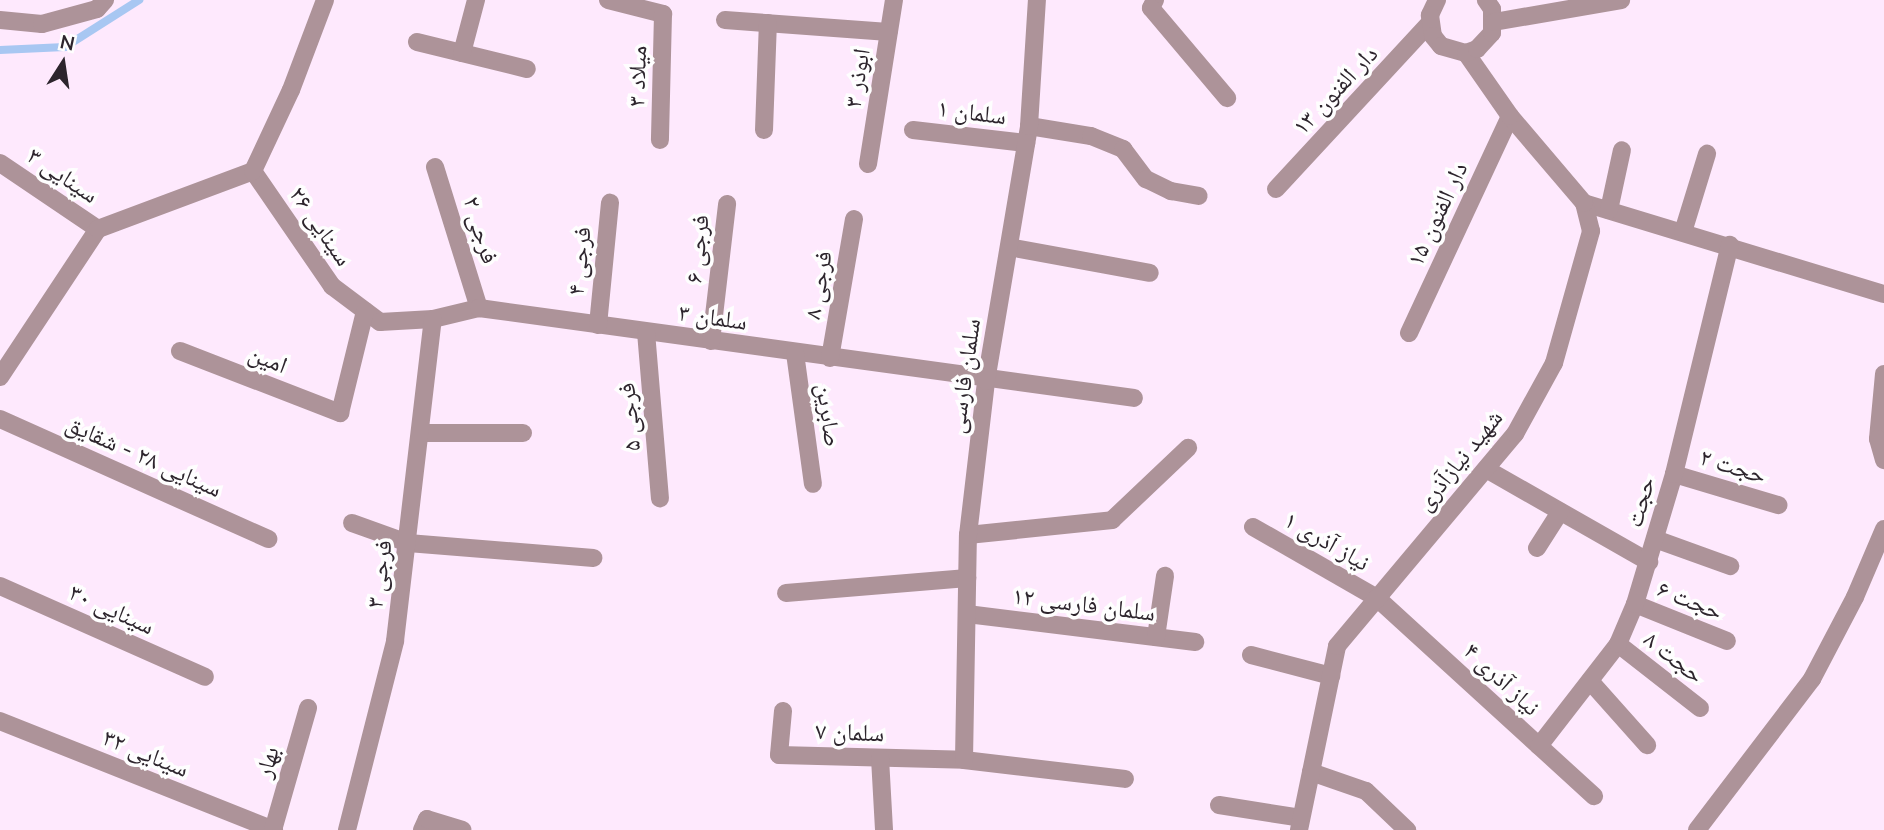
<!DOCTYPE html>
<html>
<head>
<meta charset="utf-8">
<style>
  body { margin:0 }
  #map { position:relative; width:1884px; height:830px; overflow:hidden; background:#fee9fd; font-family:Mulish,"Noto Naskh Arabic",sans-serif }
  div>[style] { position:absolute }
  .stream>* { height:8px; margin:-4px; padding:0 4px; transform-origin:4px; border-radius:4px; background:#a8c7f2 }
  .minor>* { height:18px; margin:-9px; padding:0 9px; transform-origin:9px; border-radius:9px; background:#ad9399 }
  .tertiary>* { height:18px; margin:-9px; padding:0 9px; transform-origin:9px; border-radius:9px; background:#ad9399 }
  span { translate:-50% -50%; white-space:nowrap; text-align:center; line-height:1.15; -webkit-text-stroke:7px #fefefe; paint-order:stroke }
  .street-label { font-size:24px; color:#2d252d }
  .north { position:absolute; left:28px; top:28px; width:70px; height:70px; -webkit-text-stroke:5px #fefefe; paint-order:stroke; rotate:12deg; font-size:19px; font-weight:700; line-height:28px; text-align:center; color:#2d252d }
  .north::after { content:''; display:block; margin:auto; width:24px; height:32px; background:#2d252d; clip-path:polygon(50% 0,100% 100%,50% 72%,0 100%) }
</style>
</head>
<body>
<div id="map">
  <div class="stream">
    <i style="left:0;top:50px;width:65px;rotate:-2.6deg"></i>
    <i style="left:65px;top:47px;width:88px;rotate:-32.4deg"></i>
  </div>
  <div class="minor">
    <i style="left:608px;top:0;width:57px;rotate:14.3deg"></i>
    <i style="left:663px;top:14px;width:126px;rotate:91.4deg"></i>
    <i style="left:1155px;top:0;width:9px;rotate:117deg"></i>
    <i style="left:1151px;top:8px;width:118px;rotate:49.8deg"></i>
    <i style="left:0;top:20px;width:42px;rotate:5.4deg"></i>
    <i style="left:42px;top:24px;width:57px;rotate:-15.3deg"></i>
    <i style="left:97px;top:9px;width:12px;rotate:-48deg"></i>
    <i style="left:725px;top:20px;width:164px;rotate:4.2deg"></i>
    <i style="left:417px;top:42px;width:113px;rotate:13.8deg"></i>
    <i style="left:462px;top:53px;width:55px;rotate:-75.2deg"></i>
    <i style="left:1029px;top:126px;width:63px;rotate:9.2deg"></i>
    <i style="left:1091px;top:136px;width:35px;rotate:22deg"></i>
    <i style="left:1123px;top:149px;width:38px;rotate:53deg"></i>
    <i style="left:1146px;top:179px;width:28px;rotate:26deg"></i>
    <i style="left:1171px;top:191px;width:28px;rotate:10deg"></i>
    <i style="left:764px;top:130px;width:107px;rotate:-87.9deg"></i>
    <i style="left:913px;top:130px;width:114px;rotate:6.6deg"></i>
    <i style="left:0;top:163px;width:118px;rotate:34deg"></i>
    <i style="left:868px;top:164px;width:166px;rotate:-81deg"></i>
    <i style="left:435px;top:167px;width:148px;rotate:72.7deg"></i>
    <i style="left:253px;top:171px;width:140px;rotate:55.5deg"></i>
    <i style="left:332px;top:286px;width:60px;rotate:36.9deg"></i>
    <i style="left:380px;top:322px;width:53px;rotate:-3.2deg"></i>
    <i style="left:433px;top:319px;width:47px;rotate:-13.4deg"></i>
    <i style="left:479px;top:308px;width:661px;rotate:7.82deg"></i>
    <i style="left:1276px;top:189px;width:225px;rotate:-47.2deg"></i>
    <i style="left:1584px;top:203px;width:313px;rotate:16.9deg"></i>
    <i style="left:1609px;top:210px;width:61px;rotate:-77.8deg"></i>
    <i style="left:1683px;top:232px;width:82px;rotate:-72.9deg"></i>
    <i style="left:1009px;top:247px;width:143px;rotate:10.4deg"></i>
    <i style="left:598px;top:325px;width:123px;rotate:-84.4deg"></i>
    <i style="left:646px;top:332px;width:167px;rotate:85.2deg"></i>
    <i style="left:1409px;top:333px;width:239px;rotate:-65deg"></i>
    <i style="left:711px;top:341px;width:138px;rotate:-83.3deg"></i>
    <i style="left:180px;top:351px;width:172px;rotate:21.2deg"></i>
    <i style="left:340px;top:413px;width:105px;rotate:-76.2deg"></i>
    <i style="left:795px;top:353px;width:132px;rotate:82.2deg"></i>
    <i style="left:830px;top:358px;width:141px;rotate:-80.2deg"></i>
    <i style="left:1884px;top:374px;width:65px;rotate:95.3deg"></i>
    <i style="left:1878px;top:439px;width:22px;rotate:74deg"></i>
    <i style="left:0;top:377px;width:178px;rotate:-56.5deg"></i>
    <i style="left:98px;top:229px;width:165px;rotate:-20.5deg"></i>
    <i style="left:253px;top:171px;width:89px;rotate:-64.9deg"></i>
    <i style="left:291px;top:90px;width:96px;rotate:-69.3deg"></i>
    <i style="left:0;top:419px;width:294px;rotate:24.1deg"></i>
    <i style="left:421px;top:433px;width:102px"></i>
    <i style="left:1486px;top:469px;width:188px;rotate:29.7deg"></i>
    <i style="left:1674px;top:474px;width:109px;rotate:16.6deg"></i>
    <i style="left:352px;top:523px;width:59px;rotate:19.7deg"></i>
    <i style="left:408px;top:543px;width:186px;rotate:4.6deg"></i>
    <i style="left:1253px;top:527px;width:143px;rotate:29.8deg"></i>
    <i style="left:1377px;top:598px;width:294px;rotate:42.4deg"></i>
    <i style="left:968px;top:535px;width:145px;rotate:-5.9deg"></i>
    <i style="left:1112px;top:520px;width:105px;rotate:-43.5deg"></i>
    <i style="left:1655px;top:539px;width:80px;rotate:19.8deg"></i>
    <i style="left:1537px;top:548px;width:43px;rotate:-57.4deg"></i>
    <i style="left:0;top:586px;width:224px;rotate:23.9deg"></i>
    <i style="left:786px;top:593px;width:182px;rotate:-4.7deg"></i>
    <i style="left:1635px;top:604px;width:99px;rotate:21.9deg"></i>
    <i style="left:967px;top:614px;width:230px;rotate:7deg"></i>
    <i style="left:1156px;top:637px;width:62px;rotate:-81.6deg"></i>
    <i style="left:1618px;top:644px;width:104px;rotate:38deg"></i>
    <i style="left:1251px;top:655px;width:83px;rotate:14.7deg"></i>
    <i style="left:1590px;top:681px;width:86px;rotate:48.3deg"></i>
    <i style="left:783px;top:711px;width:44px;rotate:95.2deg"></i>
    <i style="left:779px;top:755px;width:185px;rotate:1.5deg"></i>
    <i style="left:964px;top:760px;width:162px;rotate:6.7deg"></i>
    <i style="left:0;top:721px;width:295px;rotate:21.7deg"></i>
    <i style="left:1539px;top:746px;width:129px;rotate:-52.2deg"></i>
    <i style="left:1618px;top:644px;width:43px;rotate:-67deg"></i>
    <i style="left:1635px;top:604px;width:136px;rotate:-73.3deg"></i>
    <i style="left:1674px;top:474px;width:236px;rotate:-76.3deg"></i>
    <i style="left:880px;top:758px;width:72px;rotate:86.8deg"></i>
    <i style="left:964px;top:760px;width:225px;rotate:-89deg"></i>
    <i style="left:968px;top:535px;width:155px;rotate:-83.3deg"></i>
    <i style="left:986px;top:381px;width:259px;rotate:-80.4deg"></i>
    <i style="left:1029px;top:126px;width:126px;rotate:-86.4deg"></i>
    <i style="left:1311px;top:772px;width:58px;rotate:19.1deg"></i>
    <i style="left:1366px;top:791px;width:57px;rotate:43.6deg"></i>
    <i style="left:1219px;top:805px;width:83px;rotate:9deg"></i>
    <i style="left:273px;top:830px;width:127px;rotate:-74deg"></i>
    <i style="left:347px;top:830px;width:195px;rotate:-75.7deg"></i>
    <i style="left:395px;top:641px;width:324px;rotate:-83.3deg"></i>
    <i style="left:422px;top:830px;width:12px;rotate:-66deg"></i>
    <i style="left:427px;top:819px;width:37px;rotate:17deg"></i>
    <i style="left:1299px;top:830px;width:188px;rotate:-78.3deg"></i>
    <i style="left:1337px;top:646px;width:277px;rotate:-50deg"></i>
    <i style="left:1515px;top:434px;width:81px;rotate:-61.2deg"></i>
    <i style="left:1554px;top:363px;width:137px;rotate:-74.3deg"></i>
    <i style="left:1591px;top:231px;width:29px;rotate:-104deg"></i>
    <i style="left:1584px;top:203px;width:114px;rotate:-130.4deg"></i>
    <i style="left:1510px;top:116px;width:77px;rotate:-124.9deg"></i>
    <i style="left:1697px;top:830px;width:190px;rotate:-52.7deg"></i>
    <i style="left:1812px;top:679px;width:93px;rotate:-62.3deg"></i>
    <i style="left:1855px;top:597px;width:74px;rotate:-66.9deg"></i>
  </div>
  <div class="tertiary">
    <i style="left:1437px;top:0;width:17px;rotate:115deg"></i>
    <i style="left:1430px;top:15px;width:21px;rotate:82deg"></i>
    <i style="left:1433px;top:36px;width:13px;rotate:51deg"></i>
    <i style="left:1441px;top:46px;width:26px;rotate:16deg"></i>
    <i style="left:1466px;top:53px;width:12px;rotate:-20deg"></i>
    <i style="left:1477px;top:49px;width:22px;rotate:-47deg"></i>
    <i style="left:1492px;top:33px;width:24px;rotate:-90deg"></i>
    <i style="left:1492px;top:9px;width:11px;rotate:-124deg"></i>
    <i style="left:1494px;top:22px;width:129px;rotate:-9.8deg"></i>
  </div>
  <div class="street-label">
    <span style="left:637px;top:76px;rotate:-88deg">میلاد ۳</span>
    <span style="left:857px;top:78px;rotate:-81deg">ابوذر ۳</span>
    <span style="left:1335px;top:90px;rotate:-47deg">دار الفنون ۱۳</span>
    <span style="left:972px;top:112px;rotate:7deg">سلمان ۱</span>
    <span style="left:63px;top:175px;rotate:34deg">سینایی ۳</span>
    <span style="left:1437px;top:214px;rotate:-65deg">دار الفنون ۱۵</span>
    <span style="left:321px;top:226px;rotate:55deg">سینایی ۲۶</span>
    <span style="left:481px;top:230px;rotate:73deg">فرجی ۲</span>
    <span style="left:697px;top:249px;rotate:-84deg">فرجی ۶</span>
    <span style="left:579px;top:261px;rotate:-84deg">فرجی ۴</span>
    <span style="left:818px;top:285px;rotate:-80deg">فرجی ۸</span>
    <span style="left:713px;top:317px;rotate:8deg">سلمان ۳</span>
    <span style="left:268px;top:359px;rotate:21deg">امین</span>
    <span style="left:964px;top:376px;rotate:-82deg">سلمان فارسی</span>
    <span style="left:829px;top:415px;rotate:82deg">صابرین</span>
    <span style="left:629px;top:417px;rotate:-95deg">فرجی ۵</span>
    <span style="left:144px;top:456px;rotate:24deg">سینایی ۲۸ - شقایق</span>
    <span style="left:1459px;top:460px;rotate:-51deg">شهید نیازآذری</span>
    <span style="left:1733px;top:466px;rotate:17deg">حجت ۲</span>
    <span style="left:1640px;top:502px;rotate:-74deg">حجت</span>
    <span style="left:1327px;top:541px;rotate:30deg">نیاز آذری ۱</span>
    <span style="left:379px;top:574px;rotate:-82deg">فرجی ۳</span>
    <span style="left:1690px;top:600px;rotate:22deg">حجت ۶</span>
    <span style="left:1084px;top:604px;rotate:7deg">سلمان فارسی ۱۲</span>
    <span style="left:112px;top:609px;rotate:24deg">سینایی ۳۰</span>
    <span style="left:1674px;top:657px;rotate:38deg">حجت ۸</span>
    <span style="left:1502px;top:679px;rotate:43deg">نیاز آذری ۴</span>
    <span style="left:850px;top:732px;rotate:2deg">سلمان ۷</span>
    <span style="left:146px;top:753px;rotate:22deg">سینایی ۳۲</span>
    <span style="left:267px;top:762px;rotate:-74deg">بهار</span>
  </div>
  <div class="north">N</div>
</div>
</body>
</html>
